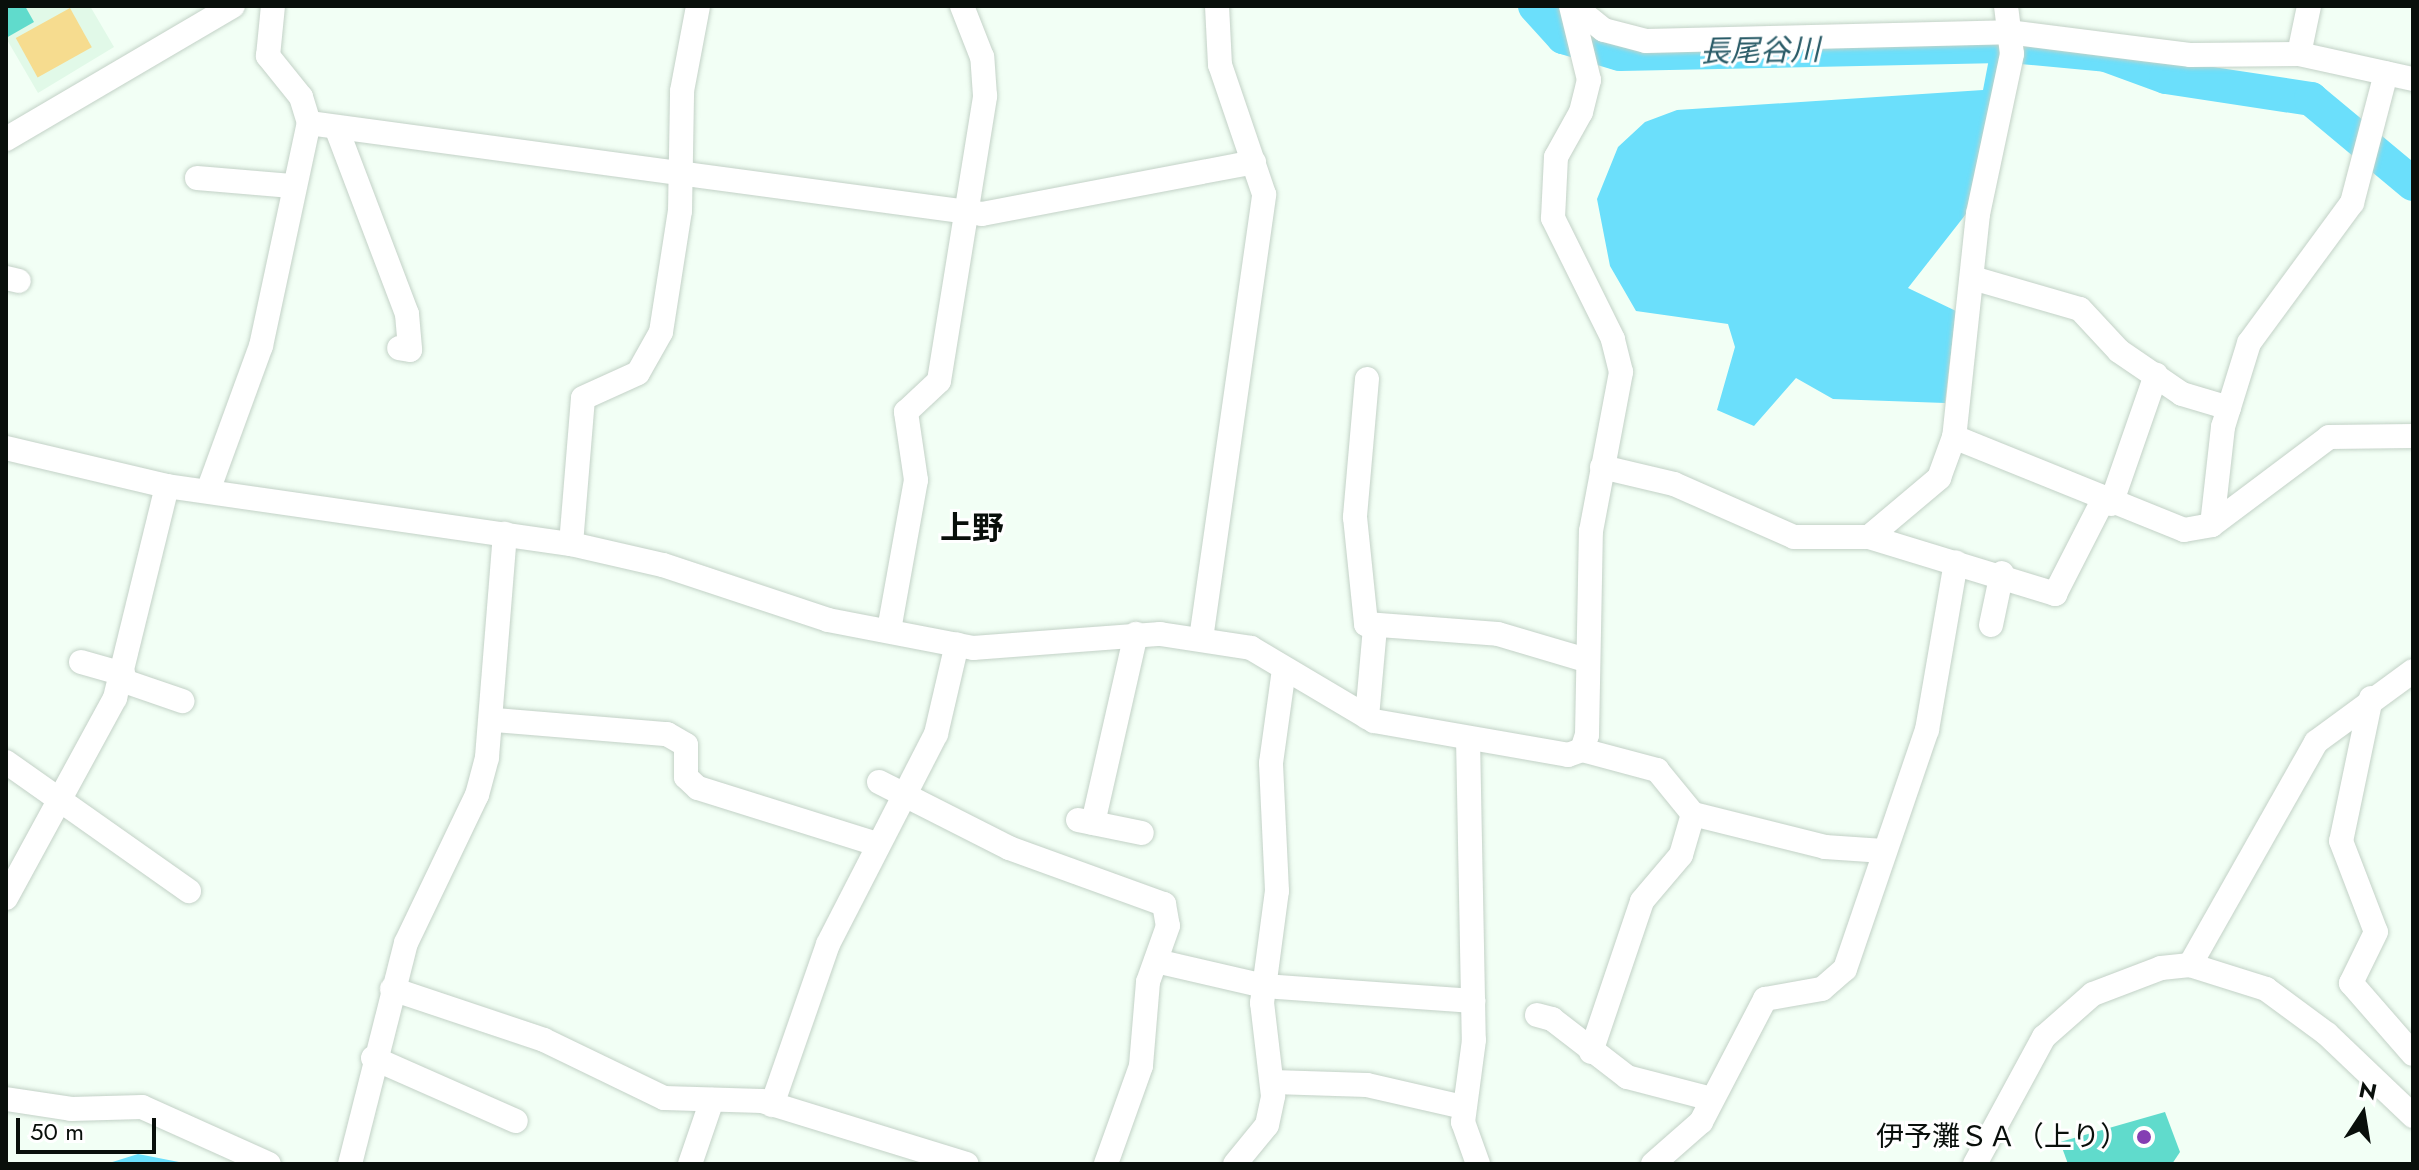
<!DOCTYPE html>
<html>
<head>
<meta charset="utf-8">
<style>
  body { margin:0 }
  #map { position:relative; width:2419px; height:1170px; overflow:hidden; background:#f2fff5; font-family:Jost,"Noto Sans JP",sans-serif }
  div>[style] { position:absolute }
  .built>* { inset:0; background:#e1f9e8 }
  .green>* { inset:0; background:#f6dc8f; transform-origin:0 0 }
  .water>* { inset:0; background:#6bdffb }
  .river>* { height:34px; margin:-17px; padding:0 17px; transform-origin:17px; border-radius:17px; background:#6bdffb }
  .building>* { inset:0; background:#60dbcc }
  .roads { filter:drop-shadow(0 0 2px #c3d2c7) drop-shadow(0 0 2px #c3d2c7) }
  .minor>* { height:24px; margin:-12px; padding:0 12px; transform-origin:12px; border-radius:12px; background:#fff }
  .dots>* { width:22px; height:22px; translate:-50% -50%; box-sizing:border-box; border:4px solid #fff; border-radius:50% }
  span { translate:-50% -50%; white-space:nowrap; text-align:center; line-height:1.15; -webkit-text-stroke:6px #fff; paint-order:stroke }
  .poi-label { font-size:28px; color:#090f0b }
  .right { translate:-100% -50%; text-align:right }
  .water-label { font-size:30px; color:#295b67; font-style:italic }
  .quarter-label { font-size:32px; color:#090f0b; font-weight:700 }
  .frame { position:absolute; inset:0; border:8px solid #090f0b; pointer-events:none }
  .north { position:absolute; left:2323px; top:1074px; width:80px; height:80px; -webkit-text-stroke:6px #fff; paint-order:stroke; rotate:12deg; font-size:22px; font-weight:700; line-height:32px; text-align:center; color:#090f0b }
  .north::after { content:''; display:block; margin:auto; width:28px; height:36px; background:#090f0b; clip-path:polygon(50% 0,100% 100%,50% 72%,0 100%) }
  .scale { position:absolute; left:16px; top:1118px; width:140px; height:36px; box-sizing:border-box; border:4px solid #090f0b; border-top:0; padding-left:10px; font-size:24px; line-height:28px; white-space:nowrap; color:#090f0b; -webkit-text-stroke:6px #fff; paint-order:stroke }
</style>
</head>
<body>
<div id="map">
  <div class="built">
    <i style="clip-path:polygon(6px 6px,90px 6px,114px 47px,38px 93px,6px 38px)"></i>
  </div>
  <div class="green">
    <i style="left:70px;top:8px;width:45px;height:62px;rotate:61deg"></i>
  </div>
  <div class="water">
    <i style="clip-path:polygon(1992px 43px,2002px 51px,1966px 214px,1908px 288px,1956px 311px,1945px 403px,1833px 399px,1796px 378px,1754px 426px,1717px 410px,1735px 347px,1728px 324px,1636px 311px,1610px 266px,1597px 199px,1618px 147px,1645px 122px,1677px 110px,1983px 90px)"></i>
    <i style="clip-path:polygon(138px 1154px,184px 1163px,186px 1164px,106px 1164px)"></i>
  </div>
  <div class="river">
    <i style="left:1535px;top:6px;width:42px;rotate:47.9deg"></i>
    <i style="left:1563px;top:37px;width:59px;rotate:16.6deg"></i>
    <i style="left:1620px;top:54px;width:381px;rotate:-1.2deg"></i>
    <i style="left:2022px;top:47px;width:84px;rotate:5.4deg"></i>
    <i style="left:2106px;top:55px;width:64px;rotate:20.1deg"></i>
    <i style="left:2166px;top:77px;width:147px;rotate:8.6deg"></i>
    <i style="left:2311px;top:99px;width:133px;rotate:39.8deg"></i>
  </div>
  <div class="building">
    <i style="clip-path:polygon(6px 6px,25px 6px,34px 22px,6px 38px)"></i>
    <i style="clip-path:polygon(2165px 1112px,2180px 1152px,2172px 1164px,2068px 1164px,2060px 1142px)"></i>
  </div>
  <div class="roads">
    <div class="minor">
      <i style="left:1574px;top:6px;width:38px;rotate:39deg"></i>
      <i style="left:1604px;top:30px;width:43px;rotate:14.7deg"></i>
      <i style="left:1646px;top:41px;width:362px;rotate:-1.4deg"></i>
      <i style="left:2008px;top:32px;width:183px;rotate:7.2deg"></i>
      <i style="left:2190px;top:55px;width:109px;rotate:-0.5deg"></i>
      <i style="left:2299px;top:54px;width:117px;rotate:12.4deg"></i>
      <i style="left:2006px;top:6px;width:48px;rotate:82.9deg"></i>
      <i style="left:2012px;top:54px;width:164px;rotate:102deg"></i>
      <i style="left:1978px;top:214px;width:224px;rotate:96.1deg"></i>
      <i style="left:1954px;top:437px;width:248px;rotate:22deg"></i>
      <i style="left:2184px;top:530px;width:28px;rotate:-10deg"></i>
      <i style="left:2212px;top:525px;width:146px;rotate:-36.9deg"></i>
      <i style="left:2329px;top:437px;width:84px;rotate:-0.7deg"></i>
      <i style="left:2299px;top:54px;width:49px;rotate:-78.2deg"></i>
      <i style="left:309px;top:123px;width:679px;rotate:7.7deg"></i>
      <i style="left:982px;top:214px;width:277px;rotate:-10.8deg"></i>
      <i style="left:336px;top:127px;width:200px;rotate:69.2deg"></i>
      <i style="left:407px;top:314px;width:36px;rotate:85deg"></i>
      <i style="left:410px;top:350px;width:11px;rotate:-170deg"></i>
      <i style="left:6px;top:139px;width:263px;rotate:-30.4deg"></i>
      <i style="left:197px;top:178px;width:95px;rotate:4.8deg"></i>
      <i style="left:6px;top:278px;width:13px;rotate:13deg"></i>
      <i style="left:1976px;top:279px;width:108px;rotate:16.1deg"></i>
      <i style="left:2080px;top:309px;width:57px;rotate:47.1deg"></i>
      <i style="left:2119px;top:351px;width:76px;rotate:34.3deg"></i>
      <i style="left:2182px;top:394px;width:49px;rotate:16.6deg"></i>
      <i style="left:1367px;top:379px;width:139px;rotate:95deg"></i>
      <i style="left:1355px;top:517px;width:108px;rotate:84.1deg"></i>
      <i style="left:1366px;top:624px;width:132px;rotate:4.3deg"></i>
      <i style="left:1498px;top:634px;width:92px;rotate:16.5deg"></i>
      <i style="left:6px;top:448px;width:165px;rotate:13.3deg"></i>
      <i style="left:167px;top:486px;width:408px;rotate:8.2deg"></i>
      <i style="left:571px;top:544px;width:94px;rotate:12.9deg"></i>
      <i style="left:663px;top:565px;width:174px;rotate:18.4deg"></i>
      <i style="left:828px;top:620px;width:148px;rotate:10.9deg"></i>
      <i style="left:973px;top:648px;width:188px;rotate:-4.3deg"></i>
      <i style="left:1160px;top:634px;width:92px;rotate:8.7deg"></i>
      <i style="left:1251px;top:648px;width:143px;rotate:30.7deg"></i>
      <i style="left:1374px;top:721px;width:197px;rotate:9.9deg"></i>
      <i style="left:1568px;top:755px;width:15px;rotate:-20deg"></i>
      <i style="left:1582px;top:750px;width:16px;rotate:-72deg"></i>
      <i style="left:1587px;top:735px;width:204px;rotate:-88.9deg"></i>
      <i style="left:1591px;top:531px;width:162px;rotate:-79.3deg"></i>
      <i style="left:1621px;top:372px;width:34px;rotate:-104deg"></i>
      <i style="left:1613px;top:339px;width:135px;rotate:-116.4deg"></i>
      <i style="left:1553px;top:218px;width:61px;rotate:-87.2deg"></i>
      <i style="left:1556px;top:157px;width:51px;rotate:-60.9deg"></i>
      <i style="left:1581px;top:112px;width:33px;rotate:-76deg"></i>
      <i style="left:1589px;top:80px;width:76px;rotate:-103.7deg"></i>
      <i style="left:1602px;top:467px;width:74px;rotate:13.3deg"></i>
      <i style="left:1674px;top:484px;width:131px;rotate:23.8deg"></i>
      <i style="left:1794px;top:537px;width:75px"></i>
      <i style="left:1869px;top:537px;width:92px;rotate:-40.1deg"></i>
      <i style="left:1939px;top:478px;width:44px;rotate:-69.9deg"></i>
      <i style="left:209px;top:488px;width:151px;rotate:-69.9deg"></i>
      <i style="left:261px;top:346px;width:228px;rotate:-77.9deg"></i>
      <i style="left:309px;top:123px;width:27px;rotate:-107deg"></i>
      <i style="left:301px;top:97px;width:53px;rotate:-128.8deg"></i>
      <i style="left:268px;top:56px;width:50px;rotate:-84.3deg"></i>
      <i style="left:2111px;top:504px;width:137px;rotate:-70.8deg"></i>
      <i style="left:2212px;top:525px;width:99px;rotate:-83.6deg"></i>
      <i style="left:2223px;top:427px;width:88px;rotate:-72.8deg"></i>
      <i style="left:2249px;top:343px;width:174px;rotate:-53.7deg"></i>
      <i style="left:2352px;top:203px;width:134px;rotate:-75.3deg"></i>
      <i style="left:1869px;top:537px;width:195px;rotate:17deg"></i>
      <i style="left:2055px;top:594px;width:106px;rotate:-62.9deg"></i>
      <i style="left:571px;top:544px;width:146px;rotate:-85.3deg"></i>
      <i style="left:583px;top:398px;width:60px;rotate:-24.4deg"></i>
      <i style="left:638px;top:373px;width:47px;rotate:-60.7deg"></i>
      <i style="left:661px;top:332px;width:122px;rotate:-81.1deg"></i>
      <i style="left:680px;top:211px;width:120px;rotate:-89deg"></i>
      <i style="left:682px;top:91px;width:86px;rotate:-79.3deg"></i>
      <i style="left:1991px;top:625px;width:53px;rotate:-78.1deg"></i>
      <i style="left:889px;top:630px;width:152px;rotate:-79.8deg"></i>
      <i style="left:916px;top:480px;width:69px;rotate:-98.4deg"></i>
      <i style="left:906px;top:412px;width:45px;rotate:-43.2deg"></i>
      <i style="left:939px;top:381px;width:289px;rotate:-80.8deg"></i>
      <i style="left:985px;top:96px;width:39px;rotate:-94deg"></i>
      <i style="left:982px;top:57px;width:55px;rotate:-111.4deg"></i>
      <i style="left:1201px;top:639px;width:449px;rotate:-81.9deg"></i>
      <i style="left:1264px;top:194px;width:136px;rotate:-108.8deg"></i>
      <i style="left:1220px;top:65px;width:59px;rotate:-92.9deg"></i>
      <i style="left:81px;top:662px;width:44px;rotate:15.9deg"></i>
      <i style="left:121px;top:680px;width:65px;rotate:19deg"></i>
      <i style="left:2371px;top:698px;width:146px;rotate:101.8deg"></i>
      <i style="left:2341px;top:841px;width:97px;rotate:69deg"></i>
      <i style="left:2376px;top:932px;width:57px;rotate:116.1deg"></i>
      <i style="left:2351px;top:983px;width:94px;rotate:48.9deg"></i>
      <i style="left:1367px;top:717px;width:90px;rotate:-84.9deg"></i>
      <i style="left:495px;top:720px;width:173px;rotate:4.7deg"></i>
      <i style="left:667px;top:734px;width:22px;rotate:30deg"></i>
      <i style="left:686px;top:745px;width:32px;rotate:90deg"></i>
      <i style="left:686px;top:777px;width:16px;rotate:43deg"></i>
      <i style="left:698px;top:788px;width:184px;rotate:17.4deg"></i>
      <i style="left:1468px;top:738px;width:302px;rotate:88.9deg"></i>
      <i style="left:1474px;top:1040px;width:83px;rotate:97.6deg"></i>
      <i style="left:1463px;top:1122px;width:45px;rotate:70.3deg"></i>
      <i style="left:1582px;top:750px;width:78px;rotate:14.9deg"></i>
      <i style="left:1657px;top:770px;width:57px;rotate:50.7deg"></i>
      <i style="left:1693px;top:814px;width:136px;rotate:14deg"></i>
      <i style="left:1825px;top:847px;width:59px;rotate:3.9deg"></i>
      <i style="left:6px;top:762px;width:224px;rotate:35.2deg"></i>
      <i style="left:879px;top:782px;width:146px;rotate:26.9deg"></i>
      <i style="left:1009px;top:848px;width:165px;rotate:19.9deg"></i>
      <i style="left:1164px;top:904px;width:22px;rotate:80deg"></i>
      <i style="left:1168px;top:926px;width:59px;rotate:109.7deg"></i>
      <i style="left:1148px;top:982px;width:84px;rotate:94.8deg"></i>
      <i style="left:1141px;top:1066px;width:104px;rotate:109.7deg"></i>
      <i style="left:1078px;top:820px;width:65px;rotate:11.5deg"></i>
      <i style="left:1093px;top:823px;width:194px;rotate:-77.2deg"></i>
      <i style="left:6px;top:898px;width:228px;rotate:-61.4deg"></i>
      <i style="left:115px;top:698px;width:218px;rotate:-76.2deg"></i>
      <i style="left:1156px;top:961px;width:111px;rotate:13deg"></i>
      <i style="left:1264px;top:986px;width:210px;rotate:4.1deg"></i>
      <i style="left:2190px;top:965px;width:256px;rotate:-60.5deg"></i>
      <i style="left:2316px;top:742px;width:120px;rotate:-36.2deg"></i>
      <i style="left:392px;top:989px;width:160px;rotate:18.5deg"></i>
      <i style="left:544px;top:1040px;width:133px;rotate:25.8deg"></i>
      <i style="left:664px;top:1098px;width:98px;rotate:1.8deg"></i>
      <i style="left:762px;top:1101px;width:214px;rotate:17.1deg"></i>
      <i style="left:1537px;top:1015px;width:16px;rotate:15deg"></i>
      <i style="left:1552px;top:1019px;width:95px;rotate:37.7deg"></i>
      <i style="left:1627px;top:1077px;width:88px;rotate:14.5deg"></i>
      <i style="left:1591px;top:1052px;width:159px;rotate:-71.3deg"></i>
      <i style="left:1642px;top:901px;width:60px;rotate:-49.7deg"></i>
      <i style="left:1681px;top:855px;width:43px;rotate:-73.7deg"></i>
      <i style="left:373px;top:1058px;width:156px;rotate:23.8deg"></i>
      <i style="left:1273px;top:1082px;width:94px;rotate:1.8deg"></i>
      <i style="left:1367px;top:1085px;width:98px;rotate:12.9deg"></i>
      <i style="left:6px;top:1099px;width:66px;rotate:8.7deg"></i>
      <i style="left:71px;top:1109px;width:71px;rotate:-1.6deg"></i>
      <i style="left:142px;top:1107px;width:139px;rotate:24.2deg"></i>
      <i style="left:772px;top:1105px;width:170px;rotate:-70.8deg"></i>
      <i style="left:828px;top:944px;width:236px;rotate:-62.8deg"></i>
      <i style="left:936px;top:734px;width:92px;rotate:-76.9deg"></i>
      <i style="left:350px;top:1164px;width:228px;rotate:-75.8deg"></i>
      <i style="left:406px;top:943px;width:164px;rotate:-64.4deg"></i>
      <i style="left:477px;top:795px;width:39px;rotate:-75deg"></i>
      <i style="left:487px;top:757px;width:224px;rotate:-85.4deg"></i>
      <i style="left:690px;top:1164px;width:68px;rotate:-71deg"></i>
      <i style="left:1235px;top:1164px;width:50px;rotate:-50.6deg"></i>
      <i style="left:1267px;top:1125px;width:30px;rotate:-78deg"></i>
      <i style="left:1273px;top:1096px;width:94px;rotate:-96.7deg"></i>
      <i style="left:1262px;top:1003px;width:113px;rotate:-82.4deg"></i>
      <i style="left:1277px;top:891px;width:128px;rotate:-92.7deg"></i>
      <i style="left:1271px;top:763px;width:95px;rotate:-82.1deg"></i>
      <i style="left:1653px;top:1164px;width:64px;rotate:-41.2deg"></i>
      <i style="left:1701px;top:1122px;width:139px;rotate:-62.5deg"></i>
      <i style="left:1765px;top:999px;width:58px;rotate:-10deg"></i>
      <i style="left:1822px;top:989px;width:30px;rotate:-41deg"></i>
      <i style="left:1845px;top:969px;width:253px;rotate:-71.1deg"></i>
      <i style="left:1927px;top:730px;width:170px;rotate:-80.2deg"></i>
      <i style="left:1975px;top:1164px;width:145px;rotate:-61.5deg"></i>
      <i style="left:2044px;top:1037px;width:65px;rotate:-41.3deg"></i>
      <i style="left:2093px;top:994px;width:73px;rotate:-20.9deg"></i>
      <i style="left:2161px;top:968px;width:29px;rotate:-6deg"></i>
      <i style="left:2190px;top:965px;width:80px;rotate:17.5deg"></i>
      <i style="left:2266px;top:989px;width:76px;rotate:36.4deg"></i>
      <i style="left:2327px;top:1034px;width:119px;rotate:43.6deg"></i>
    </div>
  </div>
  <div class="dots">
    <i style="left:2144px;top:1137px;background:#843fb3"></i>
  </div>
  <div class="poi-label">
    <span class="right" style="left:2128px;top:1137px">伊予灘ＳＡ（上り）</span>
  </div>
  <div class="water-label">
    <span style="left:1760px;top:51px;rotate:-1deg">長尾谷川</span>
  </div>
  <div class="quarter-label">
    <span style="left:972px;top:528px">上野</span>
  </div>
  <div class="frame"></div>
  <div class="north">N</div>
  <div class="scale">50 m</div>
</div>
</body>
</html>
